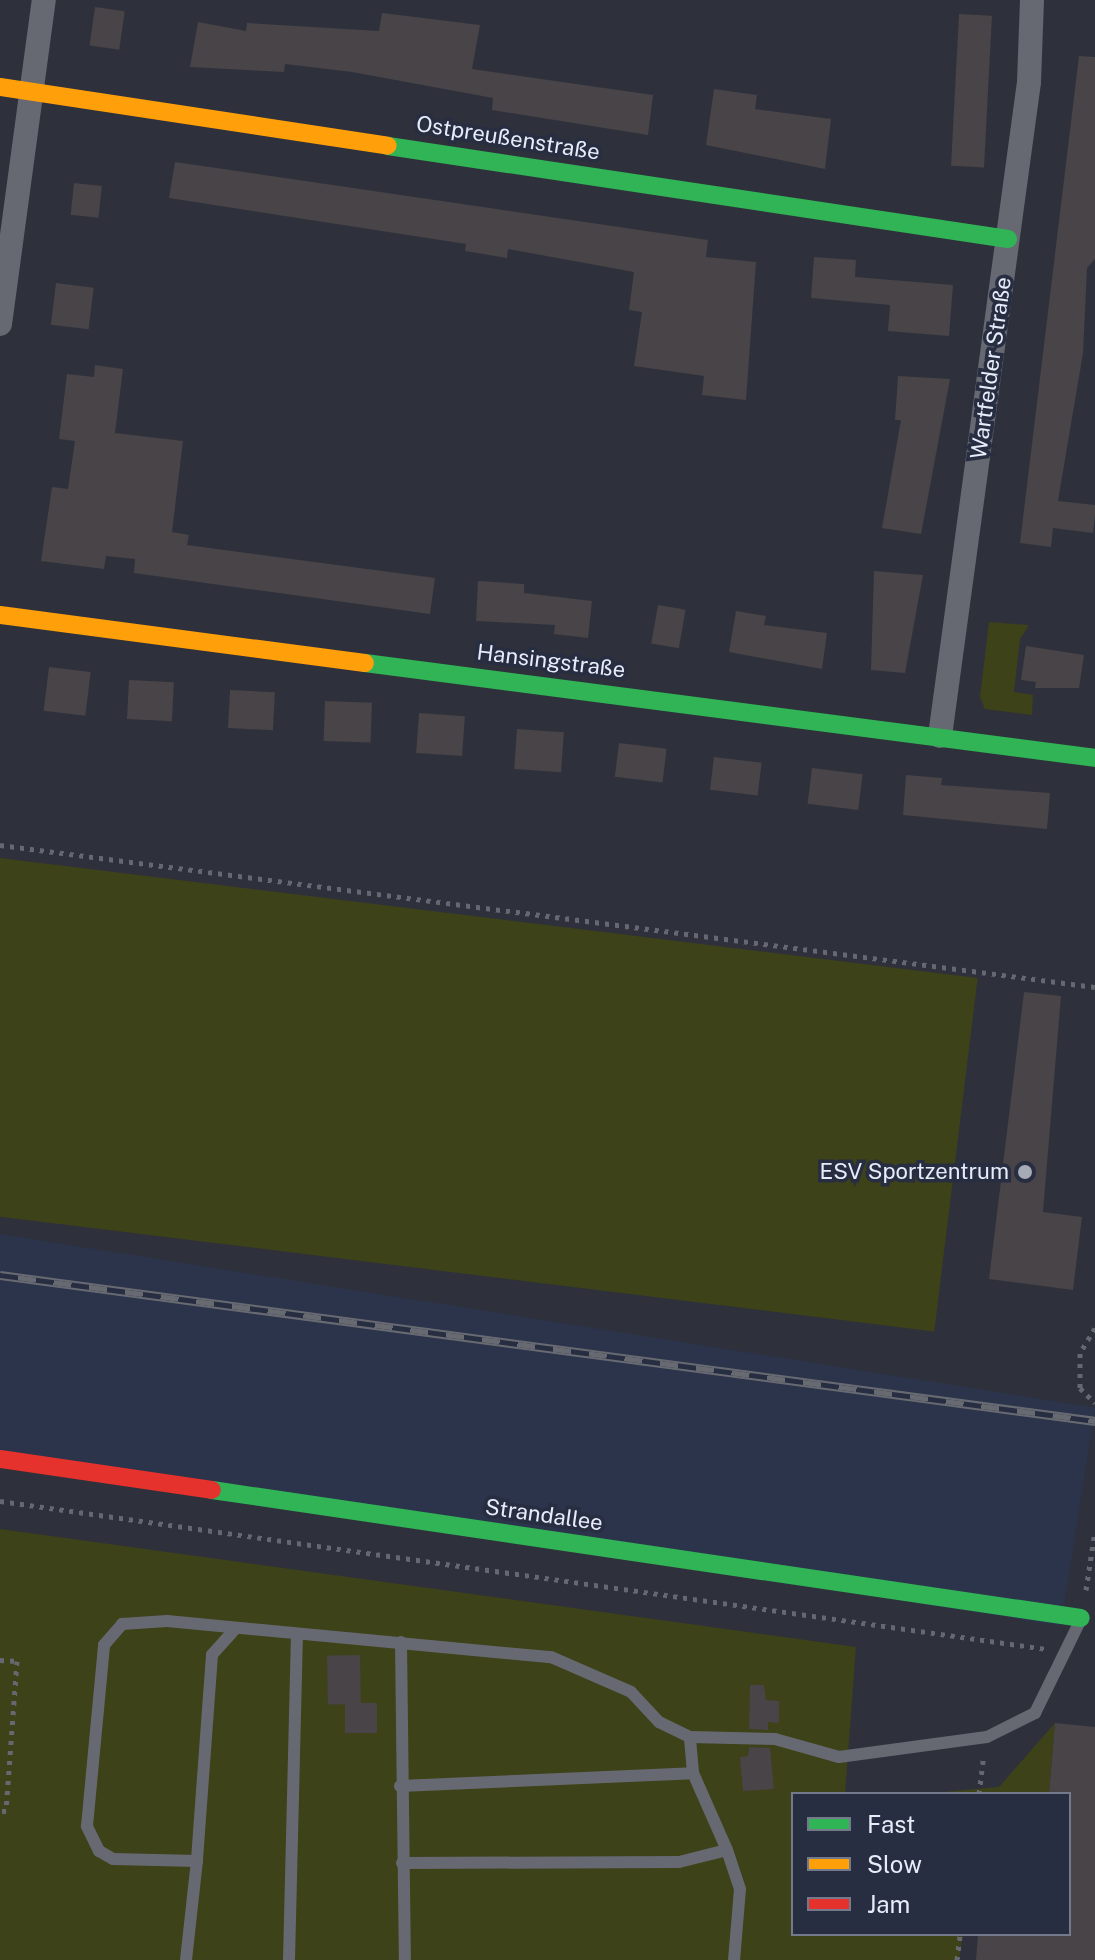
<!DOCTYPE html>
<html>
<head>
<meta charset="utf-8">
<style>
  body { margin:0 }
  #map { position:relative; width:1095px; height:1960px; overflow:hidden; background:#2e313b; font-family:"Public Sans",sans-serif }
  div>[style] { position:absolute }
  .built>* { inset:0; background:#2c344b; transform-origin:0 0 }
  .green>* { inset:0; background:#3d4218; transform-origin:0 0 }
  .building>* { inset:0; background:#484447; transform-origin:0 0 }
  .path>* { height:5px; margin-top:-2.5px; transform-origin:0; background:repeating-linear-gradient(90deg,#656870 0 4px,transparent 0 10px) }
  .lane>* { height:12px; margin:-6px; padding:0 6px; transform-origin:6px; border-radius:6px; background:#666972 }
  .street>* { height:24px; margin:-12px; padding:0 12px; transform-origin:12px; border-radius:12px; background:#666972 }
  .fast>* { height:18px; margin:-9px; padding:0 9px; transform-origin:9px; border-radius:9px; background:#30b455 }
  .slow>* { height:18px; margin:-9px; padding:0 9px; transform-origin:9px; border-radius:9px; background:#ff9f0a }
  .jam>* { height:18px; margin:-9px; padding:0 9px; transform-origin:9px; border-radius:9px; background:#e5322d }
  .rail>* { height:9px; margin-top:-4.5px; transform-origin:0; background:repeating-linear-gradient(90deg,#282e41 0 18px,#686a72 0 36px); box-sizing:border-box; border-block:2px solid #686a72 }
  .dots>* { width:22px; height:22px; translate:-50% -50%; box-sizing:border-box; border:4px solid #282e41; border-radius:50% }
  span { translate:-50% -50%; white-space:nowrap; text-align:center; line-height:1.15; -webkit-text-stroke:7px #282e41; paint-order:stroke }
  .street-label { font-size:22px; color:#e7ecf9 }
  .poi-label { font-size:22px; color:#e7ecf9 }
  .right { translate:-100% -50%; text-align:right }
  .legend { position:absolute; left:791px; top:1792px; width:280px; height:144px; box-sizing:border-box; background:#282e41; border:2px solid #747a8b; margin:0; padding:10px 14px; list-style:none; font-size:24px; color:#e7ecf9 }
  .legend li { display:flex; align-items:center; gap:16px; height:40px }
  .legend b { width:40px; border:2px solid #747a8b }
</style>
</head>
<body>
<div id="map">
  <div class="built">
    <i style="left:0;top:1234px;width:1109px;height:221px;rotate:9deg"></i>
  </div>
  <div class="green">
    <i style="clip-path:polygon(989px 622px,1029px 625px,1020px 639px,1014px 692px,1033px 695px,1032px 715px,985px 709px,980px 697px)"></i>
    <i style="left:0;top:858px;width:985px;height:356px;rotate:7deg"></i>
    <i style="clip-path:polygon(0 1529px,856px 1647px,845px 1794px,793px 1794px,793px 1934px,963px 1934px,959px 1960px,0 1960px)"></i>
    <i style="clip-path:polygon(1055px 1723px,1049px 1794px,922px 1794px,999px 1787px)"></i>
  </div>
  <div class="building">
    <i style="left:95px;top:7px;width:30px;height:39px;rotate:8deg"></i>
    <i style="clip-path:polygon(382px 13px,480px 25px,472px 69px,653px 95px,648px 135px,492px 110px,493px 98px,352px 72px,285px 64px,284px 72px,190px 67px,198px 22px,246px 31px,247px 23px,379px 31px)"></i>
    <i style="left:959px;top:14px;width:33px;height:152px;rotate:3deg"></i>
    <i style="clip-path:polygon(1079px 56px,1095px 57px,1095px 259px,1087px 268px,1083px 353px,1058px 501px,1095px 505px,1095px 515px,1093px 533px,1053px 528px,1051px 547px,1020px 543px)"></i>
    <i style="clip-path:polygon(714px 89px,757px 95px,755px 109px,831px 119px,825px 169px,706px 145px)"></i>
    <i style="clip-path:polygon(175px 162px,708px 240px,706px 257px,756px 262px,746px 400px,702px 395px,704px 376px,634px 366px,642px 312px,629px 310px,634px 272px,508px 249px,507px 258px,465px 251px,466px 244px,169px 198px)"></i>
    <i style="left:74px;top:183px;width:28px;height:32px;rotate:6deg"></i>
    <i style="clip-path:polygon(814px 257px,856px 260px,855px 277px,953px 285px,949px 336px,888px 331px,890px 305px,811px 298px)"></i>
    <i style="left:56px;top:283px;width:38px;height:42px;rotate:7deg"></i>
    <i style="clip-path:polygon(95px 365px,123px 369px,115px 433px,183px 441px,172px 532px,189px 535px,187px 545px,435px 578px,430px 614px,134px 573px,135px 559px,106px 556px,104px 569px,41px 561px,52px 487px,68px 489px,75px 441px,59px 439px,67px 374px,94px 377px)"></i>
    <i style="clip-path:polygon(898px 376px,950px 379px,921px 534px,882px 528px,901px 420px,895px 420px)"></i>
    <i style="clip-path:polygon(874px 571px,923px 575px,905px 673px,871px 670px)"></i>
    <i style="clip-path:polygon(478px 581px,524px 584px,524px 593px,592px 601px,588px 638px,554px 634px,555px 625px,476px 621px)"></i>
    <i style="left:658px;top:605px;width:28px;height:39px;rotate:10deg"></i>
    <i style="clip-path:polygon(736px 611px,766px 616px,764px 625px,827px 633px,822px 669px,729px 652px)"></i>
    <i style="clip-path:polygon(1026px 646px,1084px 655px,1079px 688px,1035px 688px,1036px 682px,1021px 680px)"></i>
    <i style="left:49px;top:667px;width:42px;height:44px;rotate:7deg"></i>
    <i style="left:129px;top:680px;width:45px;height:39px;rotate:3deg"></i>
    <i style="left:230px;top:690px;width:45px;height:38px;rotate:3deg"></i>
    <i style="left:325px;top:701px;width:47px;height:40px;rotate:2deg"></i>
    <i style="left:419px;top:713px;width:46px;height:40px;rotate:4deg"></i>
    <i style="left:517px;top:729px;width:47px;height:40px;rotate:4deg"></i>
    <i style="left:619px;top:743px;width:48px;height:34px;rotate:7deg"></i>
    <i style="left:714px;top:757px;width:48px;height:33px;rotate:7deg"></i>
    <i style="left:812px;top:768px;width:51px;height:36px;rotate:7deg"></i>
    <i style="clip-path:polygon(906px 775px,942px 778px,941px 785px,1050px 793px,1047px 829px,903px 815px)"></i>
    <i style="clip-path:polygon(1024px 992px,1061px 996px,1043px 1212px,1082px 1217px,1073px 1290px,989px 1279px)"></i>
    <i style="left:360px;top:1655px;width:49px;height:33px;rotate:89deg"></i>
    <i style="clip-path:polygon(750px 1685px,764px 1685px,766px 1700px,779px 1701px,779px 1723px,768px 1722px,768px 1730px,749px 1729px)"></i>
    <i style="left:377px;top:1703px;width:30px;height:32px;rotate:90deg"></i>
    <i style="clip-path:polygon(1055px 1723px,1095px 1727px,1095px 1960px,976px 1960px,978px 1934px,1069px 1934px,1069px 1794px,1049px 1794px)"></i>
    <i style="clip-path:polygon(749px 1747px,770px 1748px,774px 1789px,743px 1791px,740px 1757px,748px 1756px)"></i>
  </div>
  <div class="path">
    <i style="left:0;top:845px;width:1104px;rotate:7.39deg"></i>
    <i style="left:1095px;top:1328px;width:29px;rotate:121deg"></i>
    <i style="left:1080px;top:1353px;width:35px;rotate:90deg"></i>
    <i style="left:1080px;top:1388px;width:21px;rotate:45deg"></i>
    <i style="left:0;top:1501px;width:1056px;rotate:8.05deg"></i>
    <i style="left:1086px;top:1590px;width:60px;rotate:-81.3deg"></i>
    <i style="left:0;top:1660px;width:17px;rotate:3deg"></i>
    <i style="left:17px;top:1661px;width:150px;rotate:94.2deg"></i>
    <i style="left:6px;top:1811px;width:6px;rotate:180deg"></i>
    <i style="left:979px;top:1794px;width:39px;rotate:-83deg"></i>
    <i style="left:957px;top:1960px;width:26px;rotate:-83deg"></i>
  </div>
  <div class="lane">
    <i style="left:236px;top:1628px;width:36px;rotate:132deg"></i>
    <i style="left:212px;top:1655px;width:207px;rotate:94.2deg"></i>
    <i style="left:197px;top:1861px;width:84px;rotate:-178.6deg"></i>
    <i style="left:113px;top:1859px;width:16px;rotate:-150deg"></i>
    <i style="left:99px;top:1851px;width:28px;rotate:-116deg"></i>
    <i style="left:87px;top:1826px;width:182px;rotate:-84.6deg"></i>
    <i style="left:104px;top:1645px;width:28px;rotate:-49deg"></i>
    <i style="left:122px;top:1624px;width:45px;rotate:-3.8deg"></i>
    <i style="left:167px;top:1621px;width:386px;rotate:5.4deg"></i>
    <i style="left:551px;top:1657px;width:87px;rotate:23.6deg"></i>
    <i style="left:631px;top:1692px;width:41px;rotate:47deg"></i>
    <i style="left:659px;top:1722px;width:34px;rotate:26deg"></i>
    <i style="left:690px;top:1737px;width:85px;rotate:1.3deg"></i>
    <i style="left:775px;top:1739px;width:66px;rotate:15.7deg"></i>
    <i style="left:839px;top:1757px;width:149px;rotate:-7.7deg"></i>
    <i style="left:987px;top:1737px;width:54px;rotate:-26.6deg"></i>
    <i style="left:1035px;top:1713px;width:102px;rotate:-63.9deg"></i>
    <i style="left:401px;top:1642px;width:318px;rotate:89.3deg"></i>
    <i style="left:400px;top:1786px;width:293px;rotate:-2.5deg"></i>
    <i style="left:727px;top:1850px;width:41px;rotate:71.6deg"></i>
    <i style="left:740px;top:1889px;width:71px;rotate:94.8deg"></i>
    <i style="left:402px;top:1863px;width:277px;rotate:-0.2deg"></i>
    <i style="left:679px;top:1862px;width:49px;rotate:-14deg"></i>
    <i style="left:727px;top:1850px;width:84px;rotate:-113.8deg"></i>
    <i style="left:693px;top:1773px;width:36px;rotate:-95deg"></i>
    <i style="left:186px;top:1960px;width:100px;rotate:-83.7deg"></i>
    <i style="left:289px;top:1960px;width:325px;rotate:-88.6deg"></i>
  </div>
  <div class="street">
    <i style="left:0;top:324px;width:327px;rotate:-82.3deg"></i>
    <i style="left:940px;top:736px;width:660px;rotate:-82.25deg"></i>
    <i style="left:1029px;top:82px;width:82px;rotate:-87.9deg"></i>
  </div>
  <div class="fast">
    <i style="left:388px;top:146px;width:627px;rotate:8.53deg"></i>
    <i style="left:365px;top:663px;width:736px;rotate:7.41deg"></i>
    <i style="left:212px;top:1490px;width:878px;rotate:8.38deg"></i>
  </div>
  <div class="slow">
    <i style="left:0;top:87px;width:392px;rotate:8.6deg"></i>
    <i style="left:0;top:615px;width:368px;rotate:7.5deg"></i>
  </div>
  <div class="jam">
    <i style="left:0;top:1459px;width:214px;rotate:8.3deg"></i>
  </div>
  <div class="rail">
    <i style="left:0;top:1275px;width:1105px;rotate:7.59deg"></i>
  </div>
  <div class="dots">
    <i style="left:1025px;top:1172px;background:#a6abb6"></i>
  </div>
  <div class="street-label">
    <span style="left:508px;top:138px;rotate:9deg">Ostpreußenstraße</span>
    <span style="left:991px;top:368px;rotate:-82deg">Wartfelder Straße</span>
    <span style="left:551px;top:661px;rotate:7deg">Hansingstraße</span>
    <span style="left:544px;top:1515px;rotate:8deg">Strandallee</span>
  </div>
  <div class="poi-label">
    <span class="right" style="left:1009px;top:1172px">ESV Sportzentrum</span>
  </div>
  <ul class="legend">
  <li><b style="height:10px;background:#30b455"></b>Fast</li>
  <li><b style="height:10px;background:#ff9f0a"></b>Slow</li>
  <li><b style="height:10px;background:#e5322d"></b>Jam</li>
  </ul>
</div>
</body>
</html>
